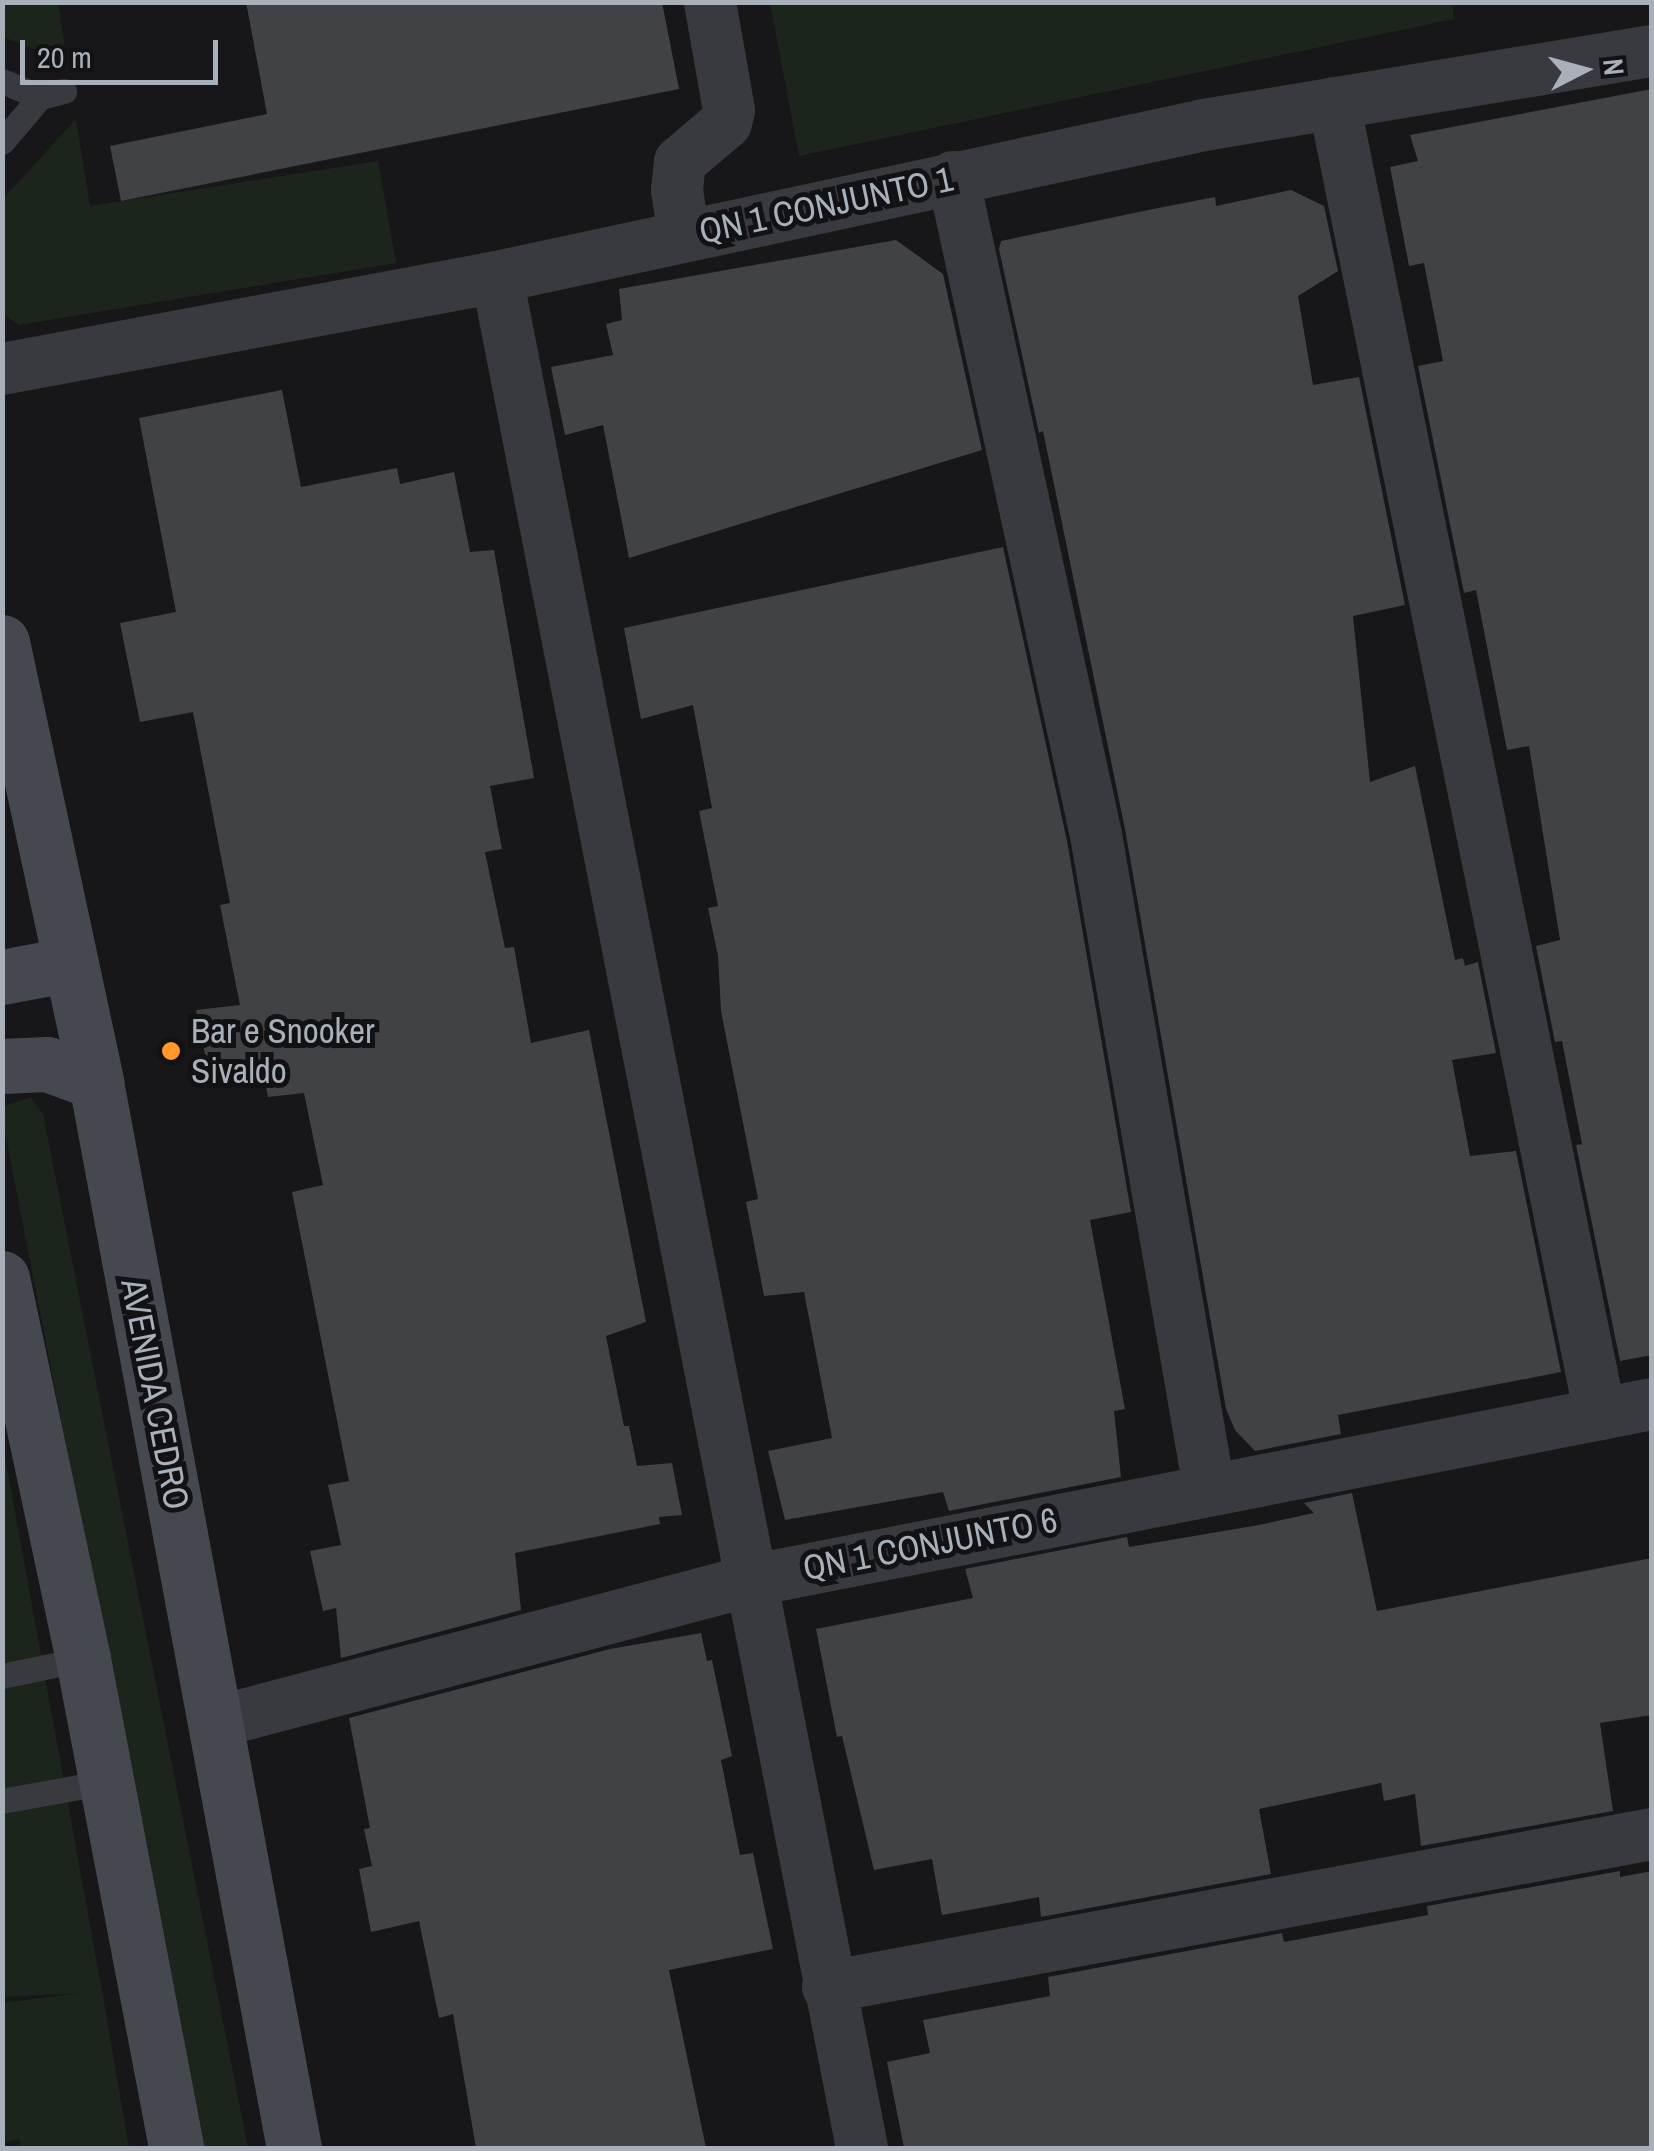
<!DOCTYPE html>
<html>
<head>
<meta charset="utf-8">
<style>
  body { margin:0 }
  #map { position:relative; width:1654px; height:2151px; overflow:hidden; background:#171719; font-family:"Archivo Narrow",sans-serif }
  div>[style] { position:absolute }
  .green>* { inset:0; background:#1c251c }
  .building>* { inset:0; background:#414246 }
  .lane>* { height:25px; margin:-12.5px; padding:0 12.5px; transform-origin:12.5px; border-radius:12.5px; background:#383a3f }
  .street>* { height:52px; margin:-26px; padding:0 26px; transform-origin:26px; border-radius:26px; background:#383a3f }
  .secondary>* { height:55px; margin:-27.5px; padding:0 27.5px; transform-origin:27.5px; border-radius:27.5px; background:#45494f }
  .dots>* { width:28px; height:28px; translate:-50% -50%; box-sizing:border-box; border:5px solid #121214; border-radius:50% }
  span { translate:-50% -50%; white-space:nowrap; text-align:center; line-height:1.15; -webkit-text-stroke:10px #121214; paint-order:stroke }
  .street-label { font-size:35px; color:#a8b0ba }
  .poi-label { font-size:35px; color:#a8b0ba }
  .left { translate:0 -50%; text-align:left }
  .frame { position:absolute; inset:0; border:5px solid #a8b0ba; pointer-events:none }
  .north { position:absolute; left:1534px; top:20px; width:100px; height:100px; -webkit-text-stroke:8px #121214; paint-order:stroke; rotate:84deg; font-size:28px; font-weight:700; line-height:40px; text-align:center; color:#a8b0ba }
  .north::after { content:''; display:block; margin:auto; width:35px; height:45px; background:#a8b0ba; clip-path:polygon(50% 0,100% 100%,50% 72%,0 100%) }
  .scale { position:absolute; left:20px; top:40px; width:198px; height:45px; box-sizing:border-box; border:5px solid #a8b0ba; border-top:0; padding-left:12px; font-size:30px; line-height:35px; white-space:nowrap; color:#a8b0ba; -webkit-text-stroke:8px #121214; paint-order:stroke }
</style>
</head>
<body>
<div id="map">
  <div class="green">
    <i style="clip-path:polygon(1452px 2px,1454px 19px,799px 156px,770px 3px)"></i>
    <i style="clip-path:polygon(2px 3px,58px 3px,67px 61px,3px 37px)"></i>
    <i style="clip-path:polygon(76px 119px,90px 206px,378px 161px,396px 263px,19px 325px,3px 314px,3px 199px)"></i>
    <i style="clip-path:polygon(31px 1097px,43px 1114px,248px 2148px,203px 2148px,3px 1122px,4px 1106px)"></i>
    <i style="clip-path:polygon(2px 1440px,102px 1991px,129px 2148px,22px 2148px,19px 2139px,3px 2143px,3px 2003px,79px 1993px,3px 1997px)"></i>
  </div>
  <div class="building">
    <i style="clip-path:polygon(246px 2px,662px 2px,679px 89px,121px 201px,110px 146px,267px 114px)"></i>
    <i style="clip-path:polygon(1652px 89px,1652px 1355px,1620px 1361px,1576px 1145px,1582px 1144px,1562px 1041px,1555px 1042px,1536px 946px,1560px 940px,1529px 746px,1507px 750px,1476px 590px,1464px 593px,1418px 366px,1443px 361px,1424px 263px,1409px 266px,1390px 167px,1418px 161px,1410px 135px)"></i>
    <i style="clip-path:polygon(1291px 190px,1324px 206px,1338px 271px,1298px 296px,1313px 385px,1359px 377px,1405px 605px,1353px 616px,1370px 782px,1415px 766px,1455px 960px,1463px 958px,1465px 966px,1478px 962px,1496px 1053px,1452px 1060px,1470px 1156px,1516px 1151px,1561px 1372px,1338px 1415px,1341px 1434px,1255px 1451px,1235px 1430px,1226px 1409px,1125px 829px,1043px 431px,1039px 433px,999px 249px,1001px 241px,1153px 209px,1215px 197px,1216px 206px)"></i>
    <i style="clip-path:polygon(896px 240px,943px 274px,982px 450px,629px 558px,603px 425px,565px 435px,551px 367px,613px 355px,606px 324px,622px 320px,619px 289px)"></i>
    <i style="clip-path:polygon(282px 390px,301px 487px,397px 468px,400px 484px,454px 472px,470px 552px,494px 550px,534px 778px,490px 786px,502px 849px,485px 852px,505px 948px,514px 947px,531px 1043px,589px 1030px,646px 1322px,606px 1336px,624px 1426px,629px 1426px,637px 1466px,672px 1463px,682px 1515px,659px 1517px,660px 1524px,515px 1553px,521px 1610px,341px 1658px,336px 1608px,323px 1611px,310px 1551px,341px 1545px,328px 1485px,349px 1481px,292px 1192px,323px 1185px,304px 1093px,268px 1097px,262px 1067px,210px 1078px,196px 1010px,240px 1005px,220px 905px,230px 903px,193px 712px,140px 722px,120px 623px,176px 612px,139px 418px)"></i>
    <i style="clip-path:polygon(1003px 547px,1067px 841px,1131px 1212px,1090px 1220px,1125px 1409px,1114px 1411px,1121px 1477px,949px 1511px,943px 1492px,785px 1520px,768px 1451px,832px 1438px,804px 1292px,764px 1296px,746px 1202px,758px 1199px,721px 1011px,718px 956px,708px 908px,718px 906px,699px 811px,712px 808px,693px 705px,641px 719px,624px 628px)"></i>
    <i style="clip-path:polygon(1352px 1493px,1377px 1611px,1652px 1558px,1652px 1715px,1600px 1723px,1613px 1811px,1421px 1846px,1415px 1794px,1384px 1801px,1381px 1783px,1259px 1809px,1271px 1874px,1041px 1917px,1039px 1897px,942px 1915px,932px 1859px,874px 1870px,842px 1736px,837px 1737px,816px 1629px,973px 1598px,965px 1569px,1127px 1537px,1129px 1547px,1259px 1525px,1314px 1513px,1304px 1503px)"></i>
    <i style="clip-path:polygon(701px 1633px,707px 1661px,712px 1660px,732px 1756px,721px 1760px,740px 1855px,753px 1853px,773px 1949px,669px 1970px,706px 2148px,476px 2148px,453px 2014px,439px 2018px,419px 1921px,371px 1932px,359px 1869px,372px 1866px,364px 1829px,370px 1828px,349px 1718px,610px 1649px)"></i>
    <i style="clip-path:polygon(1620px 1871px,1620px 1877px,1652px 1871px,1652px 2148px,904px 2148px,887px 2062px,930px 2053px,923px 2020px,1050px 1996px,1048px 1977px,1282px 1933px,1284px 1942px,1428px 1915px,1427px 1906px)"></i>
  </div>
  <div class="lane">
    <i style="left:2px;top:81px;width:41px;rotate:22.8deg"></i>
    <i style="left:40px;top:97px;width:25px;rotate:-14deg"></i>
    <i style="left:2px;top:142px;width:59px;rotate:-49.8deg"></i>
    <i style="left:2px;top:1676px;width:83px;rotate:-11.9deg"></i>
    <i style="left:2px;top:1801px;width:106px;rotate:-10.4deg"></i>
  </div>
  <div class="street">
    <i style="left:1334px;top:103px;width:1338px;rotate:78.53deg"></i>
    <i style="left:953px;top:177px;width:673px;rotate:77.74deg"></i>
    <i style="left:1096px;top:835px;width:663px;rotate:80.18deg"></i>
    <i style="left:684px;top:236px;width:47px;rotate:-98.7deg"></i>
    <i style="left:677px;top:190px;width:28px;rotate:-84deg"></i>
    <i style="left:680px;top:162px;width:60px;rotate:-40.3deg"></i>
    <i style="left:726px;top:123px;width:13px;rotate:-77deg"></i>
    <i style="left:729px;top:110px;width:110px;rotate:-100deg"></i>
    <i style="left:497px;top:277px;width:1906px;rotate:78.96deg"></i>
    <i style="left:2px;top:369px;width:503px;rotate:-10.53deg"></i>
    <i style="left:497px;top:277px;width:723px;rotate:-12.13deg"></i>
    <i style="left:1204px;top:125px;width:454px;rotate:-9.4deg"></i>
    <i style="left:217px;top:1722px;width:550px;rotate:-14.84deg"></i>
    <i style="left:749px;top:1581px;width:920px;rotate:-11.09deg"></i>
    <i style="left:828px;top:1987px;width:838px;rotate:-10.52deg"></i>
  </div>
  <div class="secondary">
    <i style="left:2px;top:642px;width:450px;rotate:77.9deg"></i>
    <i style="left:96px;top:1082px;width:1084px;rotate:79.48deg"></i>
    <i style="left:2px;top:977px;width:70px;rotate:-10.7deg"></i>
    <i style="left:2px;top:1066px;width:45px;rotate:-2.5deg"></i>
    <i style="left:47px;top:1064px;width:52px;rotate:20.2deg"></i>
    <i style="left:2px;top:1278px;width:390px;rotate:78deg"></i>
    <i style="left:83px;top:1659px;width:498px;rotate:79.2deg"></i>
  </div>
  <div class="dots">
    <i style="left:171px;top:1051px;background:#ff9829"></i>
  </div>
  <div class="street-label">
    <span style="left:826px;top:205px;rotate:-12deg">QN 1 CONJUNTO 1</span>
    <span style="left:155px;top:1394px;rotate:79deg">AVENIDA CEDRO</span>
    <span style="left:930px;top:1544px;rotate:-11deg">QN 1 CONJUNTO 6</span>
  </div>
  <div class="poi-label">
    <span class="left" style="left:191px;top:1051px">Bar e Snooker<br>Sivaldo</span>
  </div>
  <div class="frame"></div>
  <div class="north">N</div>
  <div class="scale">20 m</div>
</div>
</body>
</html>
